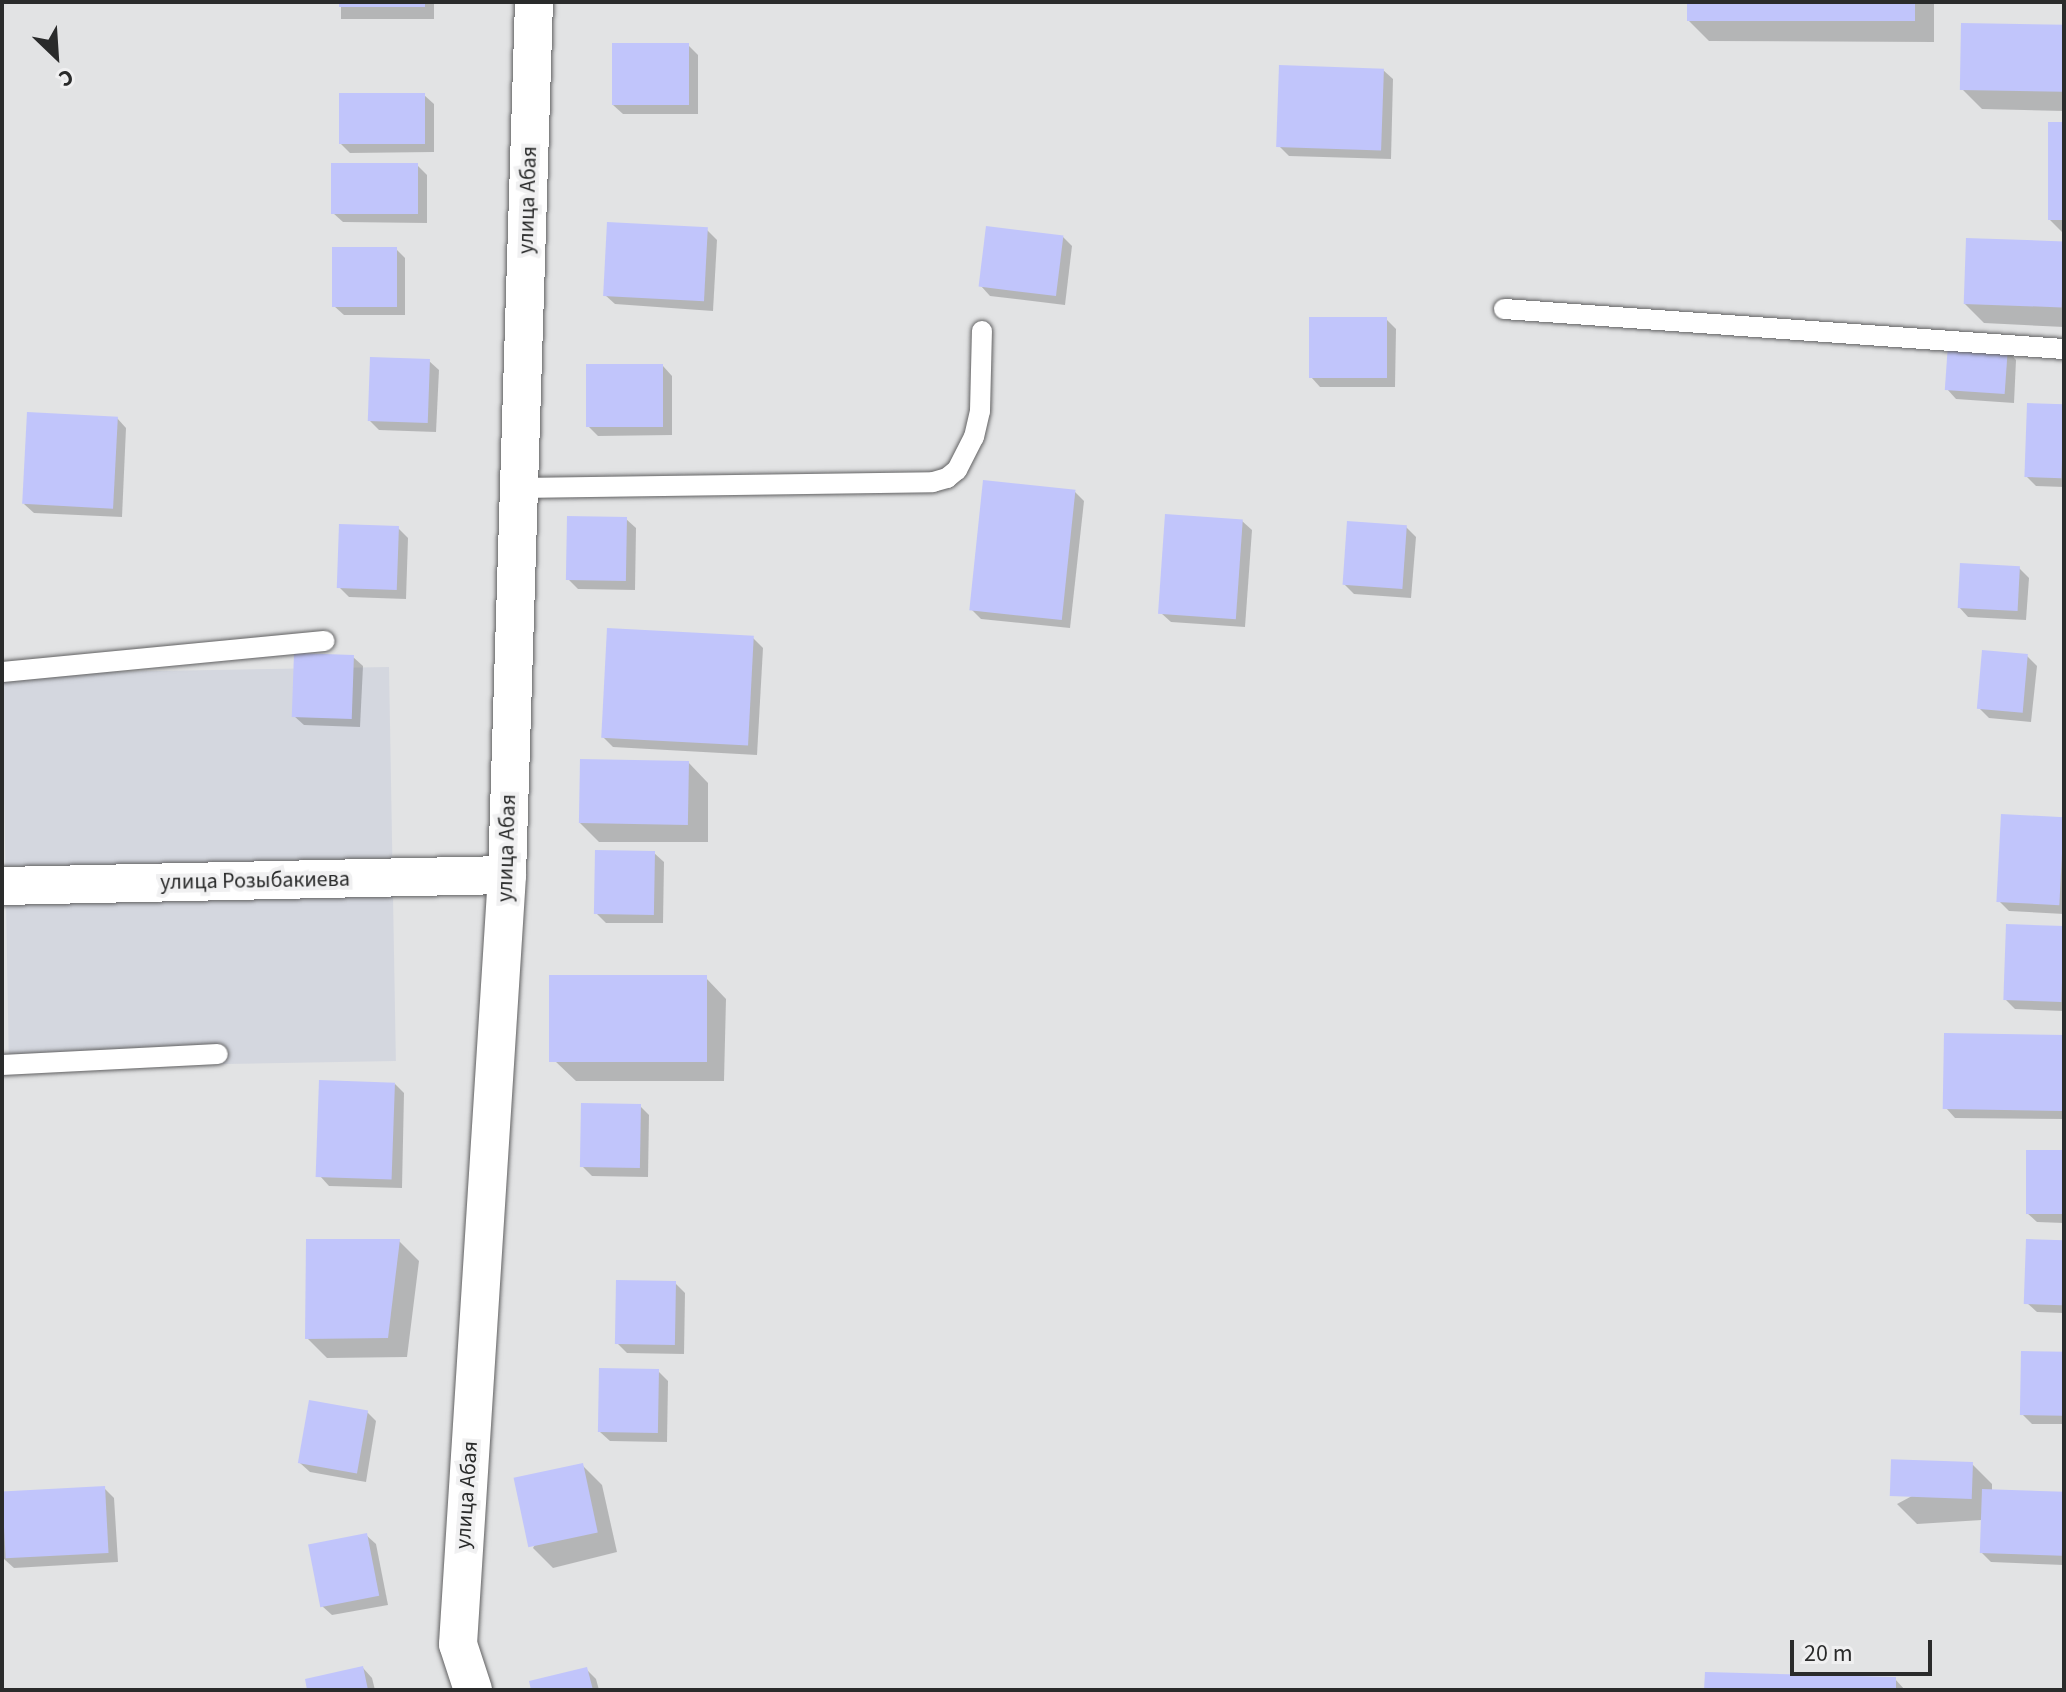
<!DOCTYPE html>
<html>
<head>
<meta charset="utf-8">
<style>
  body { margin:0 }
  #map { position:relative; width:2066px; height:1692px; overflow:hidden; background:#e2e3e4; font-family:"Source Sans 3",sans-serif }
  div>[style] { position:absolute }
  .built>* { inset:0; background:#d4d7df; transform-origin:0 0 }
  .shadow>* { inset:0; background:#0003; transform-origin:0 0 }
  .building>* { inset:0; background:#c1c5fb; transform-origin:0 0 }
  .roads { filter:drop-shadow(0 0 2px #616162) drop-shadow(0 0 2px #616162) }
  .service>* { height:20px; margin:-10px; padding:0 10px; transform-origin:10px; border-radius:10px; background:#fff }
  .minor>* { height:38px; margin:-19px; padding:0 19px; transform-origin:19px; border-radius:19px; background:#fff }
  span { translate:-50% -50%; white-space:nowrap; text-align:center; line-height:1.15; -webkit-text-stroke:8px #f0f0f1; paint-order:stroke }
  .street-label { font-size:22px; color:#2a2b2b }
  .frame { position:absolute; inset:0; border:4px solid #2a2b2b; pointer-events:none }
  .north { position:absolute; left:16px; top:16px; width:80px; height:80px; -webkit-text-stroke:6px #f0f0f1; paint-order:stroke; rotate:155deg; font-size:22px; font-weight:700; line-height:32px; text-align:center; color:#2a2b2b }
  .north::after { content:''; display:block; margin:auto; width:28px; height:36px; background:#2a2b2b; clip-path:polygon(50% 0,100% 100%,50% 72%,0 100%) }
  .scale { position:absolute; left:1790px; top:1640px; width:142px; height:36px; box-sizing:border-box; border:4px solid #2a2b2b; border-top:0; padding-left:10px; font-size:24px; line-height:28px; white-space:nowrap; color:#2a2b2b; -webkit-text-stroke:6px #f0f0f1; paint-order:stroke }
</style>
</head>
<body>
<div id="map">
  <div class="built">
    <i style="left:389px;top:667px;width:394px;height:387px;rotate:89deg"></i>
  </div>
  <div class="shadow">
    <i style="left:341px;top:2px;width:93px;height:17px"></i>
    <i style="clip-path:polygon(1689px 2px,1934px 2px,1934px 42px,1709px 41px,1689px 21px)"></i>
    <i style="clip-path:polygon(2064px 27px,2064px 111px,1982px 109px,1962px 89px)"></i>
    <i style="clip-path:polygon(688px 45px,698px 55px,698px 114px,623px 114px,613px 105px)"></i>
    <i style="clip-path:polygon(1383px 70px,1393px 79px,1391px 159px,1289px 156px,1279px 146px)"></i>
    <i style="clip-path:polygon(424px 95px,434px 104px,434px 152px,350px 153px,340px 143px)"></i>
    <i style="clip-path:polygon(2064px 124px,2064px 234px,2049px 219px)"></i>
    <i style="clip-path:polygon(417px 165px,427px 175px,427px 223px,343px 222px,333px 213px)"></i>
    <i style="clip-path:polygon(707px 230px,717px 240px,713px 311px,615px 304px,605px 295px)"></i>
    <i style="clip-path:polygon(1062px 236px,1072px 246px,1065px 305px,990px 296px,981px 286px)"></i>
    <i style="clip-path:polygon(2064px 244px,2064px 327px,1984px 323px,1964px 303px)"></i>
    <i style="clip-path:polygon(396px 249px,405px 258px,405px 315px,344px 315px,334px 306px)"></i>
    <i style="clip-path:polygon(1386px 319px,1396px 329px,1395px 387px,1320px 387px,1311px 377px)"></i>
    <i style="clip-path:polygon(2007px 350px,2016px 360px,2014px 403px,1956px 399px,1947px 389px)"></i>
    <i style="clip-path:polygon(429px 361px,439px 370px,436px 432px,379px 430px,369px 420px)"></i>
    <i style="clip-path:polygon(663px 366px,672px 376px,672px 435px,598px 436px,588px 426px)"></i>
    <i style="clip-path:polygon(2064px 406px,2064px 487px,2036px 486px,2026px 476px)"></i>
    <i style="clip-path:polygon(117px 418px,126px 428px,122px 517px,34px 513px,24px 504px)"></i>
    <i style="clip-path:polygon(1074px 491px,1084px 501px,1070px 628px,981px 619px,971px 609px)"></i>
    <i style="clip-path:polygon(626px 519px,636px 528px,635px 590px,578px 589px,568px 579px)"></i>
    <i style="clip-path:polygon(1242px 521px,1252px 530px,1245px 627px,1171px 622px,1161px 613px)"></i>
    <i style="clip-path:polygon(1406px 527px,1416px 537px,1411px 598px,1354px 594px,1344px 584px)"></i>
    <i style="clip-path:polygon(398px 528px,408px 538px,406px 599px,349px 597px,339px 587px)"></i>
    <i style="clip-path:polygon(2019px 568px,2029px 578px,2026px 620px,1968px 617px,1959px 607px)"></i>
    <i style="clip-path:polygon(753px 638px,763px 648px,757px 755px,613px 747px,603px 737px)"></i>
    <i style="clip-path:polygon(2027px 656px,2037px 666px,2031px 722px,1989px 718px,1979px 708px)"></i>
    <i style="clip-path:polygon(353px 657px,363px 666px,360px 727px,304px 725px,294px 716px)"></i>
    <i style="clip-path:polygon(688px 762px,708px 783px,708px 842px,599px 842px,579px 822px)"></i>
    <i style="clip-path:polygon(2064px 819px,2064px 914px,2009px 911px,2000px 902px)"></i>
    <i style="clip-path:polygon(654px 853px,664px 862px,663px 923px,606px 923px,596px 913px)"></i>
    <i style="clip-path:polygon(2008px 926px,2064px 928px,2064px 1011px,2015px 1009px,2005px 999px)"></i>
    <i style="clip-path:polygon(706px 978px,726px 999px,724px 1081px,576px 1081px,555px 1061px)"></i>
    <i style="clip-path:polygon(2064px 1037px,2064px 1119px,1955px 1118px,1946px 1108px)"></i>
    <i style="clip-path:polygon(395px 1084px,404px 1093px,402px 1188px,329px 1186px,320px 1176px)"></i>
    <i style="clip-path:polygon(640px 1106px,649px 1115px,648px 1177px,592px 1176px,582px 1166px)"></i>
    <i style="clip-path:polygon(2064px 1152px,2064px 1223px,2037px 1222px,2027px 1213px)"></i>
    <i style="clip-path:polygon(399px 1241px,419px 1261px,407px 1357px,327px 1358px,307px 1338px)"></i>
    <i style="clip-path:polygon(2064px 1242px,2064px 1313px,2037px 1312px,2027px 1303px)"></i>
    <i style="clip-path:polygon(675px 1283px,685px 1293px,684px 1354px,627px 1353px,617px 1343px)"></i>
    <i style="clip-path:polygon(2064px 1354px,2064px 1424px,2032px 1424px,2022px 1414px)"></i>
    <i style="clip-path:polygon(658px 1371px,668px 1381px,667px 1442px,610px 1441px,600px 1432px)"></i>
    <i style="clip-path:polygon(367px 1412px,376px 1421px,366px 1482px,310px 1472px,300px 1463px)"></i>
    <i style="clip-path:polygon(1972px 1464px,1992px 1484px,1992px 1491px,2064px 1494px,2064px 1565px,1991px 1562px,1981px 1552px,1982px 1520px,1917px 1524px,1897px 1504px)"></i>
    <i style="clip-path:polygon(582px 1465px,602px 1485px,617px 1552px,553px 1568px,533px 1548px)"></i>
    <i style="clip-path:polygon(104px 1488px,114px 1498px,118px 1562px,14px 1568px,4px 1559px,2px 1494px)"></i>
    <i style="clip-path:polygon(366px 1535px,376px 1544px,388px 1605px,332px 1615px,322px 1606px)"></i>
    <i style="clip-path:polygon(363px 1668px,372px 1678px,375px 1690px,309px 1690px)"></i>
    <i style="clip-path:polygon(586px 1669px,596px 1679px,599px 1690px,533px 1690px)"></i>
    <i style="clip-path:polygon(1895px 1679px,1905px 1690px,1706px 1690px)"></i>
  </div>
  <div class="building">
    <i style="left:339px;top:2px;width:86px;height:5px"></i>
    <i style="left:1687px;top:2px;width:228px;height:19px"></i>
    <i style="left:1961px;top:23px;width:103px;height:67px;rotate:1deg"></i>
    <i style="left:612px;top:43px;width:77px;height:62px"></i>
    <i style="left:1279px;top:65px;width:105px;height:82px;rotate:2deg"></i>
    <i style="left:339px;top:93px;width:86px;height:51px"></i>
    <i style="left:2048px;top:122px;width:16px;height:98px"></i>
    <i style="left:331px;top:163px;width:87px;height:51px"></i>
    <i style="left:607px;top:222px;width:101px;height:74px;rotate:3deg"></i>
    <i style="left:986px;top:226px;width:78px;height:61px;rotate:7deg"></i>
    <i style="left:1966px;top:238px;width:98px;height:66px;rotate:2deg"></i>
    <i style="left:332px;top:247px;width:65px;height:60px"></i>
    <i style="left:1309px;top:317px;width:78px;height:61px"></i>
    <i style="left:1948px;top:344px;width:60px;height:46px;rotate:4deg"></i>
    <i style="left:370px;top:357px;width:60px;height:64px;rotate:2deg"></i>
    <i style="left:586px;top:364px;width:77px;height:63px"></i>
    <i style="left:2027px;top:403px;width:37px;height:74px;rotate:2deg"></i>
    <i style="left:27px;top:412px;width:91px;height:92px;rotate:3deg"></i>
    <i style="left:983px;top:480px;width:93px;height:131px;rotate:6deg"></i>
    <i style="left:1165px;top:514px;width:78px;height:100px;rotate:4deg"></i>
    <i style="left:567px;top:516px;width:60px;height:64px;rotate:1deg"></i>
    <i style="left:1347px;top:521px;width:60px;height:64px;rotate:4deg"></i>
    <i style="left:339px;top:524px;width:60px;height:64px;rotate:2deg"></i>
    <i style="left:1960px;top:563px;width:60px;height:45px;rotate:3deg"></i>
    <i style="left:607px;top:628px;width:147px;height:110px;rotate:3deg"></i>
    <i style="left:1982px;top:650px;width:46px;height:59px;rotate:5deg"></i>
    <i style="left:294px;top:653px;width:60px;height:64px;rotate:2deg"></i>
    <i style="left:580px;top:759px;width:109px;height:64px;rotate:1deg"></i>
    <i style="left:2001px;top:814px;width:63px;height:88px;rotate:3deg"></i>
    <i style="left:595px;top:850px;width:60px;height:64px;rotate:1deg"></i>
    <i style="left:2006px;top:924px;width:58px;height:76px;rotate:2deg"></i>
    <i style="left:549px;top:975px;width:158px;height:87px"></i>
    <i style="left:1944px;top:1033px;width:120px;height:76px;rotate:1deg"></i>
    <i style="left:319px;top:1080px;width:76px;height:97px;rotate:2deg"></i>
    <i style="left:581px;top:1103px;width:60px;height:64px;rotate:1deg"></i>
    <i style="left:2026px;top:1150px;width:38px;height:64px"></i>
    <i style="clip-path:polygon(306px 1239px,400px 1239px,388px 1338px,305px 1339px)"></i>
    <i style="left:2026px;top:1239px;width:38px;height:65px;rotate:2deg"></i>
    <i style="left:616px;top:1280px;width:60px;height:64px;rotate:1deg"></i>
    <i style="left:2021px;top:1351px;width:43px;height:64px;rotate:1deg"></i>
    <i style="left:599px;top:1368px;width:60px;height:64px;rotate:1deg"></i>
    <i style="left:309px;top:1400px;width:60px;height:64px;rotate:10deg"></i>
    <i style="left:1973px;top:1462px;width:37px;height:82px;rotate:92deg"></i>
    <i style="left:583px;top:1463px;width:71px;height:71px;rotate:78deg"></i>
    <i style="left:105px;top:1486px;width:67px;height:103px;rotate:87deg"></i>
    <i style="left:1982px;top:1489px;width:82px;height:64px;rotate:2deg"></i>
    <i style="left:367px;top:1533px;width:64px;height:60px;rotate:79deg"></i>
    <i style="clip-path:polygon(363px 1666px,368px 1690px,307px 1690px,305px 1679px)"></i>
    <i style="clip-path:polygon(587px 1667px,593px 1690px,531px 1690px,529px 1681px)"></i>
    <i style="clip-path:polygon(1705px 1672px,1896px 1677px,1896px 1690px,1704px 1690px)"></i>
  </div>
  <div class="roads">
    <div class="service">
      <i style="left:1504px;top:309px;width:561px;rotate:4.09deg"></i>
      <i style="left:519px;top:488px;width:414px;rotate:-0.8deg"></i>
      <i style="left:933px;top:482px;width:15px;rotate:-16deg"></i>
      <i style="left:947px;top:478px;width:13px;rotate:-39deg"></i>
      <i style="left:957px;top:470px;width:37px;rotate:-63deg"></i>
      <i style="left:974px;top:437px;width:27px;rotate:-77deg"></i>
      <i style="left:980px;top:411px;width:80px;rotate:-88.6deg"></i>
      <i style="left:2px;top:672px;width:324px;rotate:-5.5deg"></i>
      <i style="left:2px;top:1065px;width:216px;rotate:-2.9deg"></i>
    </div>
    <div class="minor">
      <i style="left:2px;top:886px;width:505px;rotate:-1.25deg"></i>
      <i style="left:473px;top:1690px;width:48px;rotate:-108.1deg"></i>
      <i style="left:458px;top:1644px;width:771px;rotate:-86.35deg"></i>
      <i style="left:507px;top:875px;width:873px;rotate:-88.23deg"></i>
    </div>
  </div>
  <div class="street-label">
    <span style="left:528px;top:200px;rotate:-88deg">улица Абая</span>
    <span style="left:507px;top:848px;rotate:-88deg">улица Абая</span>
    <span style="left:255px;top:881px;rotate:-1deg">улица Розыбакиева</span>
    <span style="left:467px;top:1495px;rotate:-86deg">улица Абая</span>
  </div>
  <div class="frame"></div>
  <div class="north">С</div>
  <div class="scale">20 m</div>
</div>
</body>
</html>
